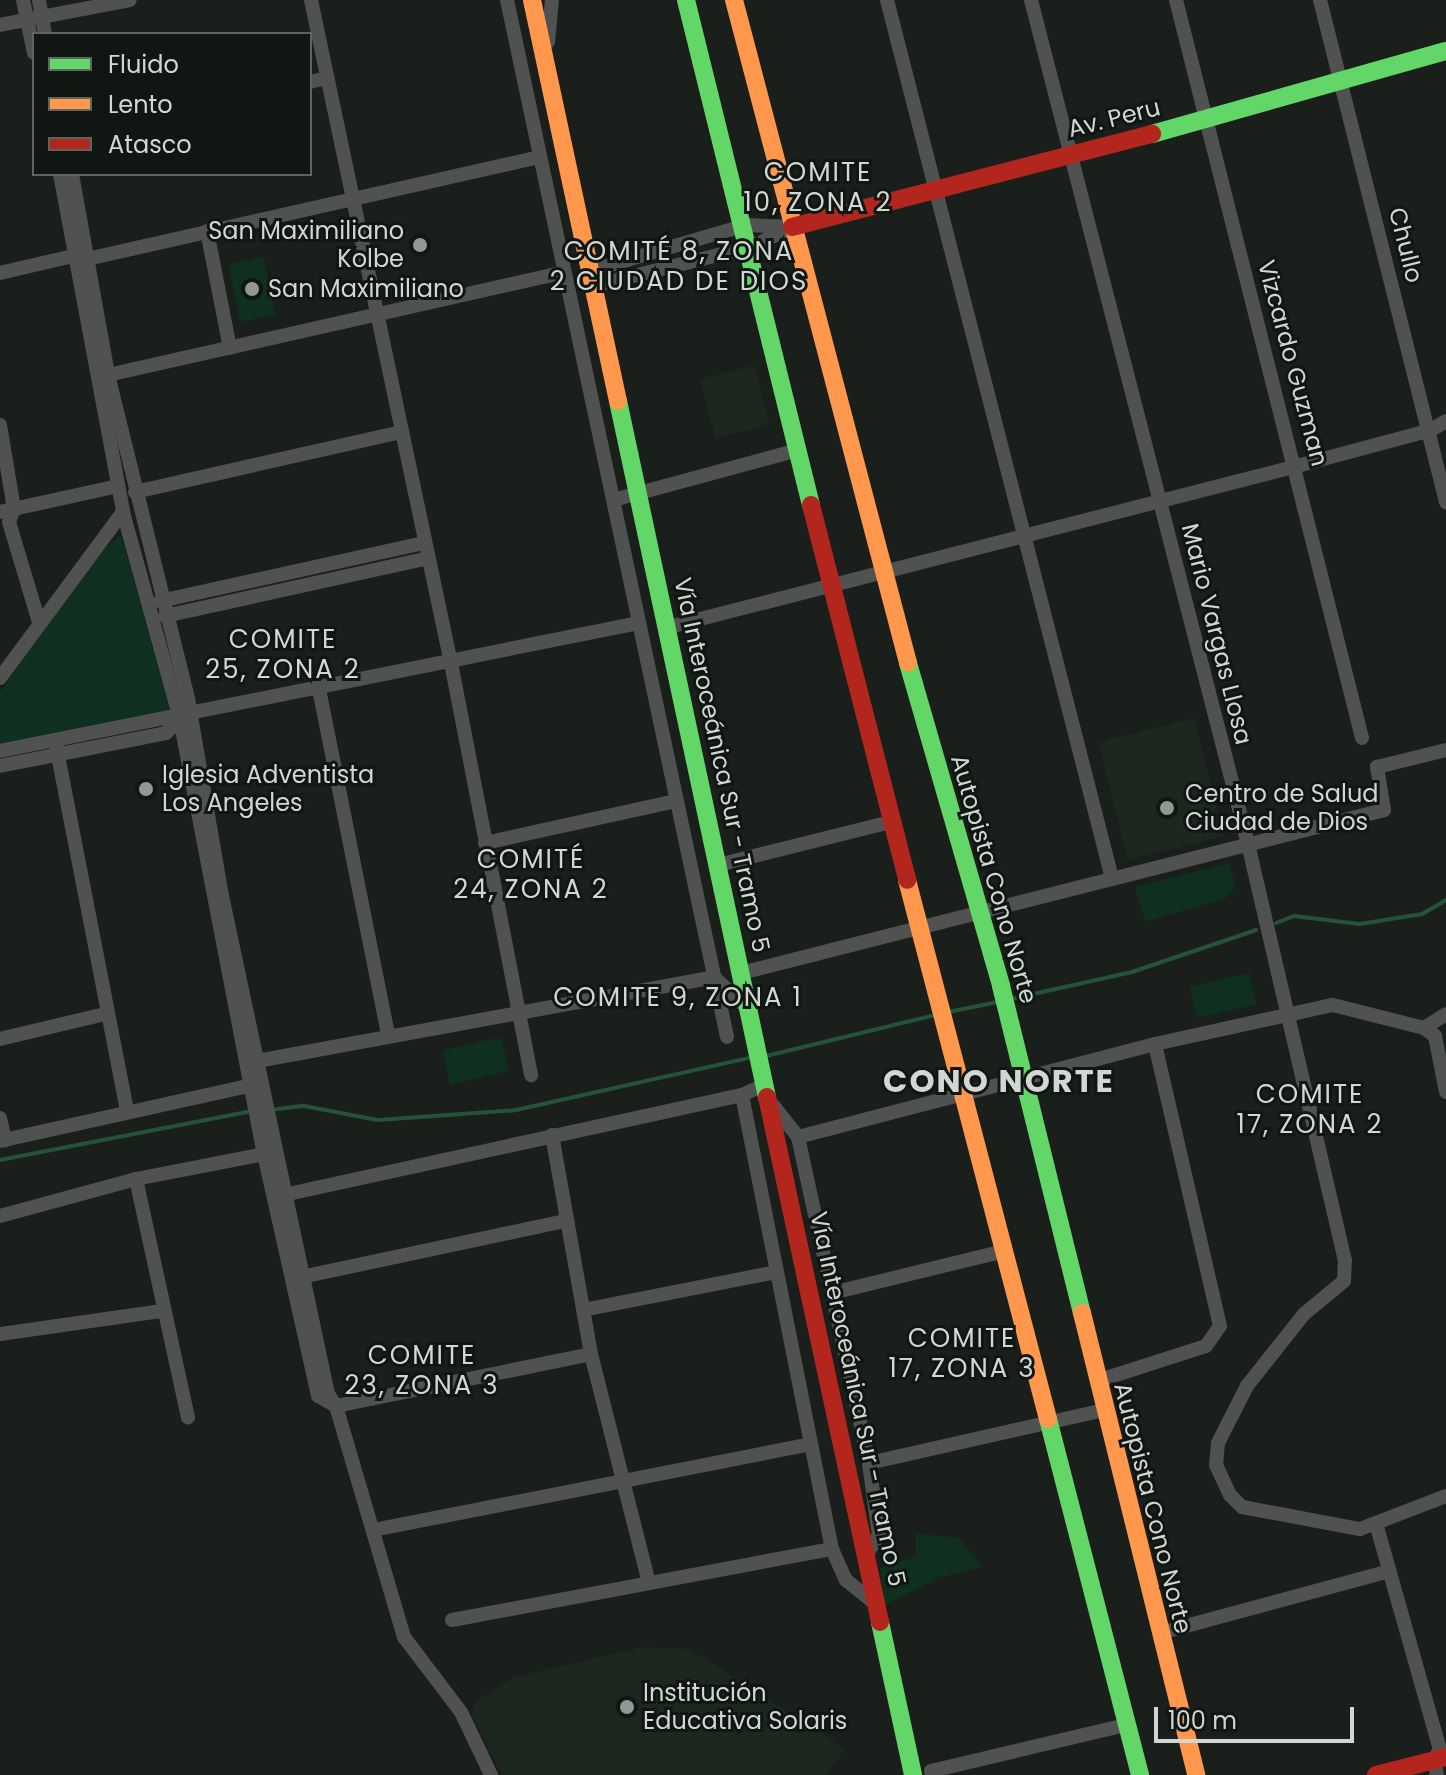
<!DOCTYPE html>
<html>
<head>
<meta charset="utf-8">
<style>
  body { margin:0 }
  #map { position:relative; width:1446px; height:1775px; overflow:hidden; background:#1a1f1c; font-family:Poppins,sans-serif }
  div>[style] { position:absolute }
  .built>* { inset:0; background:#1b271f; transform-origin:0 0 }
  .green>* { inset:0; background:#0f301f; transform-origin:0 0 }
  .stream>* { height:4px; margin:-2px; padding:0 2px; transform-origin:2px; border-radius:2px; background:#245338 }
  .street>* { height:14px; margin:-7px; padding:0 7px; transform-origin:7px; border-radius:7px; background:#505251 }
  .fast>* { height:18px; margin:-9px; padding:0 9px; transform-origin:9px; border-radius:9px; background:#63d668 }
  .slow>* { height:18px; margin:-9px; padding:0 9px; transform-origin:9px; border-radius:9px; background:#ff974d }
  .jam>* { height:18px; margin:-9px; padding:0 9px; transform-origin:9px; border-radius:9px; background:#b3261e }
  .dots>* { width:22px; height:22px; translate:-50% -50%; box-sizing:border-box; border:4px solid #101712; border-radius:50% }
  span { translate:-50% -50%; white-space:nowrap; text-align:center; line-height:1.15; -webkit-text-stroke:6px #101712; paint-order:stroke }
  .street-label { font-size:24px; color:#d2d7d3 }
  .poi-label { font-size:24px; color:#d2d7d3 }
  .right { translate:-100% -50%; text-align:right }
  .left { translate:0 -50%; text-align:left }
  .neighbourhood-label { font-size:26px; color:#d2d7d3; letter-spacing:2px }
  .district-label { font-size:32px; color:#d2d7d3; font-weight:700; letter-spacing:2px }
  .legend { position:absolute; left:32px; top:32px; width:280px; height:144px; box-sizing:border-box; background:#101712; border:2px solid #5e645f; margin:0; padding:10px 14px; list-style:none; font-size:24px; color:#d2d7d3 }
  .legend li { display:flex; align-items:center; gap:16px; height:40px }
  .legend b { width:40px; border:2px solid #5e645f }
  .scale { position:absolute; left:1154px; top:1707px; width:200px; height:36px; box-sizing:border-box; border:4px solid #d2d7d3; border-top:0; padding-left:10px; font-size:24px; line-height:28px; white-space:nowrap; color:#d2d7d3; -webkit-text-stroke:6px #101712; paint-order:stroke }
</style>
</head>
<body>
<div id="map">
  <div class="built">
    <i style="left:754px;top:365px;width:61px;height:56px;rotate:75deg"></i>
    <i style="left:1194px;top:718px;width:122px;height:99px;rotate:76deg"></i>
    <i style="clip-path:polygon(643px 1647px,690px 1649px,845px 1749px,826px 1775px,502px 1775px,471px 1714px,475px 1701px,514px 1677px)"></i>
  </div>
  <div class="green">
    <i style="left:264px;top:257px;width:59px;height:36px;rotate:79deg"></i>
    <i style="clip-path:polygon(121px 535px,170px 710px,0 745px,0 692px,99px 552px)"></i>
    <i style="clip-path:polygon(1229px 863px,1235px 887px,1225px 899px,1145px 922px,1135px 887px)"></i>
    <i style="left:1249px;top:973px;width:32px;height:61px;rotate:77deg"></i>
    <i style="left:501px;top:1037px;width:35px;height:60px;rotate:77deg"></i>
    <i style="clip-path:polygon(915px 1533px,959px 1538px,982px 1567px,942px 1577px,885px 1605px,880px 1568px,916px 1556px)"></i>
  </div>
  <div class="stream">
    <i style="left:1276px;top:923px;width:19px;rotate:-21deg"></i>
    <i style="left:1294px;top:916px;width:66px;rotate:6.9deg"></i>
    <i style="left:1360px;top:924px;width:63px;rotate:-9.2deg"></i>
    <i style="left:1422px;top:914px;width:28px;rotate:-30deg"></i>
    <i style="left:1011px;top:999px;width:124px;rotate:-12.6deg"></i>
    <i style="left:1132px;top:972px;width:131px;rotate:-18.7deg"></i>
    <i style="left:948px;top:1012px;width:51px;rotate:-11.3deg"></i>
    <i style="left:766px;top:1056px;width:175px;rotate:-13.6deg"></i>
    <i style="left:270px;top:1110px;width:34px;rotate:-7deg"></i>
    <i style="left:304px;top:1106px;width:75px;rotate:10.7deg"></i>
    <i style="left:378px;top:1120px;width:138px;rotate:-4.1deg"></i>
    <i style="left:516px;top:1110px;width:239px;rotate:-12.6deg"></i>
    <i style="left:0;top:1160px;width:258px;rotate:-11deg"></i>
  </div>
  <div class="street">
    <i style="left:23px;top:0;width:54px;rotate:78.3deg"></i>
    <i style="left:39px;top:0;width:35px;rotate:80deg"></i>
    <i style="left:311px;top:0;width:678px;rotate:78.08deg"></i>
    <i style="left:451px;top:663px;width:420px;rotate:79deg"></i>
    <i style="left:507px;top:0;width:1060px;rotate:78.02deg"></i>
    <i style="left:887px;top:0;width:906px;rotate:75.63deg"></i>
    <i style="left:1031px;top:0;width:871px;rotate:75.58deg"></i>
    <i style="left:1248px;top:844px;width:427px;rotate:76.9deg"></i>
    <i style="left:1345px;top:1260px;width:21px;rotate:93deg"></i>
    <i style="left:1344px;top:1281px;width:52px;rotate:140.5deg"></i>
    <i style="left:1304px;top:1314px;width:92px;rotate:128.4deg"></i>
    <i style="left:1247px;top:1386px;width:64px;rotate:117deg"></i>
    <i style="left:1218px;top:1443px;width:22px;rotate:95deg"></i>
    <i style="left:1216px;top:1465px;width:33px;rotate:65deg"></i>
    <i style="left:1230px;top:1495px;width:17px;rotate:45deg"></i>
    <i style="left:1242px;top:1507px;width:120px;rotate:10.6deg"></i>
    <i style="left:1360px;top:1529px;width:92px;rotate:-21deg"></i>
    <i style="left:1176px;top:0;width:761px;rotate:75.85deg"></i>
    <i style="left:1320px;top:0;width:518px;rotate:75.91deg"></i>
    <i style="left:0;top:25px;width:132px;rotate:-10.9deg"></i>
    <i style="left:548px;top:42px;width:42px;rotate:-84.6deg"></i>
    <i style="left:310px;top:82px;width:18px;rotate:-13deg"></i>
    <i style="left:60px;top:174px;width:344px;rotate:79.4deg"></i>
    <i style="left:123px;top:512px;width:215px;rotate:74.6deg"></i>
    <i style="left:180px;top:719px;width:443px;rotate:79.1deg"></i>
    <i style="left:264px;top:1154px;width:248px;rotate:77.4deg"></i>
    <i style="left:318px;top:1396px;width:21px;rotate:29deg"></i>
    <i style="left:336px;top:1406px;width:260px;rotate:-11.5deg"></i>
    <i style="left:72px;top:174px;width:204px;rotate:79.8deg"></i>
    <i style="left:108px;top:375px;width:334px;rotate:76.1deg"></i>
    <i style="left:188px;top:699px;width:195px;rotate:80.2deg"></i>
    <i style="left:221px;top:891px;width:514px;rotate:77.99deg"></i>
    <i style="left:328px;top:1394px;width:14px;rotate:56deg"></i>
    <i style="left:336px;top:1406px;width:241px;rotate:73.6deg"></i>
    <i style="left:404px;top:1637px;width:94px;rotate:52.8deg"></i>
    <i style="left:461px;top:1712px;width:70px;rotate:64.5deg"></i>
    <i style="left:207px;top:231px;width:119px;rotate:78.9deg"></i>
    <i style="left:593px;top:270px;width:159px;rotate:-16.4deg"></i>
    <i style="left:746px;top:225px;width:46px;rotate:2.5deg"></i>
    <i style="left:0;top:273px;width:75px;rotate:-13.1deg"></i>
    <i style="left:73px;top:256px;width:14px;rotate:12deg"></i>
    <i style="left:87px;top:259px;width:464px;rotate:-12.7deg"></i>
    <i style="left:597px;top:285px;width:159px;rotate:-13.9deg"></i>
    <i style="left:751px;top:247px;width:41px;rotate:-25.9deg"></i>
    <i style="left:108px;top:375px;width:468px;rotate:-12.7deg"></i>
    <i style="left:0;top:425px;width:85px;rotate:80.5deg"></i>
    <i style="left:14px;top:509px;width:14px;rotate:111deg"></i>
    <i style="left:9px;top:522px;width:104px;rotate:73.3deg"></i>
    <i style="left:135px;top:492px;width:274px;rotate:-12.7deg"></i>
    <i style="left:613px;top:500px;width:192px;rotate:-15.1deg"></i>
    <i style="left:0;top:512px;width:121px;rotate:-12.4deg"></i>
    <i style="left:160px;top:601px;width:270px;rotate:-12.4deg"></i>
    <i style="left:165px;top:616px;width:269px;rotate:-12.4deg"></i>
    <i style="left:669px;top:627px;width:648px;rotate:-14.38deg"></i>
    <i style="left:1297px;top:466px;width:139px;rotate:-15deg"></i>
    <i style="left:1431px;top:430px;width:17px;rotate:-31deg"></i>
    <i style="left:0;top:678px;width:207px;rotate:-53.5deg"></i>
    <i style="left:319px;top:689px;width:352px;rotate:78.7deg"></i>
    <i style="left:55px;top:740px;width:376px;rotate:79deg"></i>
    <i style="left:0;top:751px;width:652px;rotate:-11.33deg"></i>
    <i style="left:0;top:766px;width:169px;rotate:-11.2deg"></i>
    <i style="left:166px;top:733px;width:20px;rotate:-45deg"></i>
    <i style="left:485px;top:843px;width:196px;rotate:-12.4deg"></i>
    <i style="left:718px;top:865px;width:181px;rotate:-14deg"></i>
    <i style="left:741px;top:973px;width:663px;rotate:-14.22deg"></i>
    <i style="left:1384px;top:810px;width:44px;rotate:-99.2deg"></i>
    <i style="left:1377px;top:767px;width:71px;rotate:-13.8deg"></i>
    <i style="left:1424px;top:1028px;width:26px;rotate:-32deg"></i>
    <i style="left:0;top:1039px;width:108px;rotate:-13.4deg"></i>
    <i style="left:257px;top:1061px;width:465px;rotate:-10.4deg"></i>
    <i style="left:714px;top:977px;width:44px;rotate:43.2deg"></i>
    <i style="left:742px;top:1095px;width:463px;rotate:78.8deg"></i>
    <i style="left:832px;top:1549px;width:34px;rotate:66deg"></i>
    <i style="left:846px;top:1580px;width:38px;rotate:39deg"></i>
    <i style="left:773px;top:1105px;width:41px;rotate:52deg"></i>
    <i style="left:798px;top:1137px;width:334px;rotate:77.7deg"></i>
    <i style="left:869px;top:1463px;width:73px;rotate:82.1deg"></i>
    <i style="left:879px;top:1535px;width:20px;rotate:123deg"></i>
    <i style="left:0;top:1118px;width:23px;rotate:77deg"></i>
    <i style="left:552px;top:1135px;width:222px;rotate:79.9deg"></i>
    <i style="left:591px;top:1354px;width:233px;rotate:75.8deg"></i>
    <i style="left:798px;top:1137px;width:369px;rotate:-14.6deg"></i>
    <i style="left:1155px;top:1044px;width:182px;rotate:-12.4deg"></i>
    <i style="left:1333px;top:1005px;width:94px;rotate:14.2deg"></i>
    <i style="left:1424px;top:1028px;width:14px;rotate:36deg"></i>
    <i style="left:1435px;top:1036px;width:57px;rotate:78.9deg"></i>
    <i style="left:0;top:1141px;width:258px;rotate:-12.5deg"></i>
    <i style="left:136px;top:1179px;width:244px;rotate:77.7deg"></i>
    <i style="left:288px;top:1194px;width:465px;rotate:-12.3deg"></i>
    <i style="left:742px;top:1095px;width:26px;rotate:-25deg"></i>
    <i style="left:0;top:1216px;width:141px;rotate:-15.2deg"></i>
    <i style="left:136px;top:1179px;width:136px;rotate:-11deg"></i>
    <i style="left:292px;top:1279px;width:279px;rotate:-12deg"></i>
    <i style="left:832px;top:1293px;width:177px;rotate:-13.7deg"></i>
    <i style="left:583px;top:1310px;width:197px;rotate:-11.1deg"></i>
    <i style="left:0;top:1334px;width:164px;rotate:-8.1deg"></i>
    <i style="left:1097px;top:1381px;width:114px;rotate:-17.8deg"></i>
    <i style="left:1206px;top:1346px;width:24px;rotate:-55deg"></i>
    <i style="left:1220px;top:1326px;width:289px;rotate:-103deg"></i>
    <i style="left:869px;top:1463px;width:241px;rotate:-12.7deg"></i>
    <i style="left:1377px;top:1527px;width:231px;rotate:74.2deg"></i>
    <i style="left:1440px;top:1749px;width:13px;rotate:119deg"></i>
    <i style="left:1434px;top:1760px;width:15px;rotate:79deg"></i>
    <i style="left:373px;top:1530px;width:445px;rotate:-11.1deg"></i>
    <i style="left:452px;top:1620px;width:387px;rotate:-10.6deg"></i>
    <i style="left:1160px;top:1633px;width:238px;rotate:-15.1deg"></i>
    <i style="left:931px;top:1771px;width:200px;rotate:-13.3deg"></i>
  </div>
  <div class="fast">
    <i style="left:686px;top:0;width:520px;rotate:76.1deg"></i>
    <i style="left:1152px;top:134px;width:305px;rotate:-15.8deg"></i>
    <i style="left:618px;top:401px;width:712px;rotate:77.92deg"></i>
    <i style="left:908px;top:663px;width:336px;rotate:73.9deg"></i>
    <i style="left:1001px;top:986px;width:337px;rotate:76.1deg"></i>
    <i style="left:1048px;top:1419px;width:368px;rotate:75.5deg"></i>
    <i style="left:880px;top:1622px;width:157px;rotate:77.8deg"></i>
  </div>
  <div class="slow">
    <i style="left:532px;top:0;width:410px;rotate:77.9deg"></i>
    <i style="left:734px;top:0;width:685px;rotate:75.29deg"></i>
    <i style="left:907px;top:880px;width:557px;rotate:75.34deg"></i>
    <i style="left:1082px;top:1313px;width:476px;rotate:76.1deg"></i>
  </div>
  <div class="jam">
    <i style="left:792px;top:227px;width:372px;rotate:-14.5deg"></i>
    <i style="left:811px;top:505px;width:387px;rotate:75.6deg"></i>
    <i style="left:767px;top:1097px;width:537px;rotate:77.85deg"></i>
    <i style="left:1376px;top:1775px;width:72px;rotate:-14.4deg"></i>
  </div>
  <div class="dots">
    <i style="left:420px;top:245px;background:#929793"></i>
    <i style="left:252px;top:289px;background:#929793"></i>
    <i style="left:146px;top:789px;background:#929793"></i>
    <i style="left:1167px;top:808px;background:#929793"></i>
    <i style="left:627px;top:1707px;background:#929793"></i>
  </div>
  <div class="street-label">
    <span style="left:1114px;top:118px;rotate:-14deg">Av. Peru</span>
    <span style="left:1406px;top:245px;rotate:76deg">Chullo</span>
    <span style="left:1293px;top:363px;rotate:75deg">Vizcardo Guzman</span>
    <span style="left:1217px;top:634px;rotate:76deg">Mario Vargas Llosa</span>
    <span style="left:722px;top:765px;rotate:78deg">Vía Interoceánica Sur - Tramo 5</span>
    <span style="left:994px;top:879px;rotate:74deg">Autopista Cono Norte</span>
    <span style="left:858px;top:1399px;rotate:78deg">Vía Interoceánica Sur - Tramo 5</span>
    <span style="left:1153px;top:1508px;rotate:76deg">Autopista Cono Norte</span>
  </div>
  <div class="poi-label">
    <span class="right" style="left:404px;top:245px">San Maximiliano<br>Kolbe</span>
    <span class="left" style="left:268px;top:289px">San Maximiliano</span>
    <span class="left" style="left:162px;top:789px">Iglesia Adventista<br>Los Angeles</span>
    <span class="left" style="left:1185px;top:808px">Centro de Salud<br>Ciudad de Dios</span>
    <span class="left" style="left:643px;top:1707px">Institución<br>Educativa Solaris</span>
  </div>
  <div class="neighbourhood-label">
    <span style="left:818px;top:188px">COMITE<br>10, ZONA 2</span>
    <span style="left:679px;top:267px">COMITÉ 8, ZONA<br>2 CIUDAD DE DIOS</span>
    <span style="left:283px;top:655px">COMITE<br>25, ZONA 2</span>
    <span style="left:531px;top:875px">COMITÉ<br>24, ZONA 2</span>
    <span style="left:678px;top:998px">COMITE 9, ZONA 1</span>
    <span style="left:1310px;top:1110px">COMITE<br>17, ZONA 2</span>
    <span style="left:962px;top:1354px">COMITE<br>17, ZONA 3</span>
    <span style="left:422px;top:1371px">COMITE<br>23, ZONA 3</span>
  </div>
  <div class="district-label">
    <span style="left:999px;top:1081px">CONO NORTE</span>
  </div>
  <ul class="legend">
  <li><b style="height:10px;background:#63d668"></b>Fluido</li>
  <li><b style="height:10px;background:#ff974d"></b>Lento</li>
  <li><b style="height:10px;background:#b3261e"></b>Atasco</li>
  </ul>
  <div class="scale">100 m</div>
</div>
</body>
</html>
